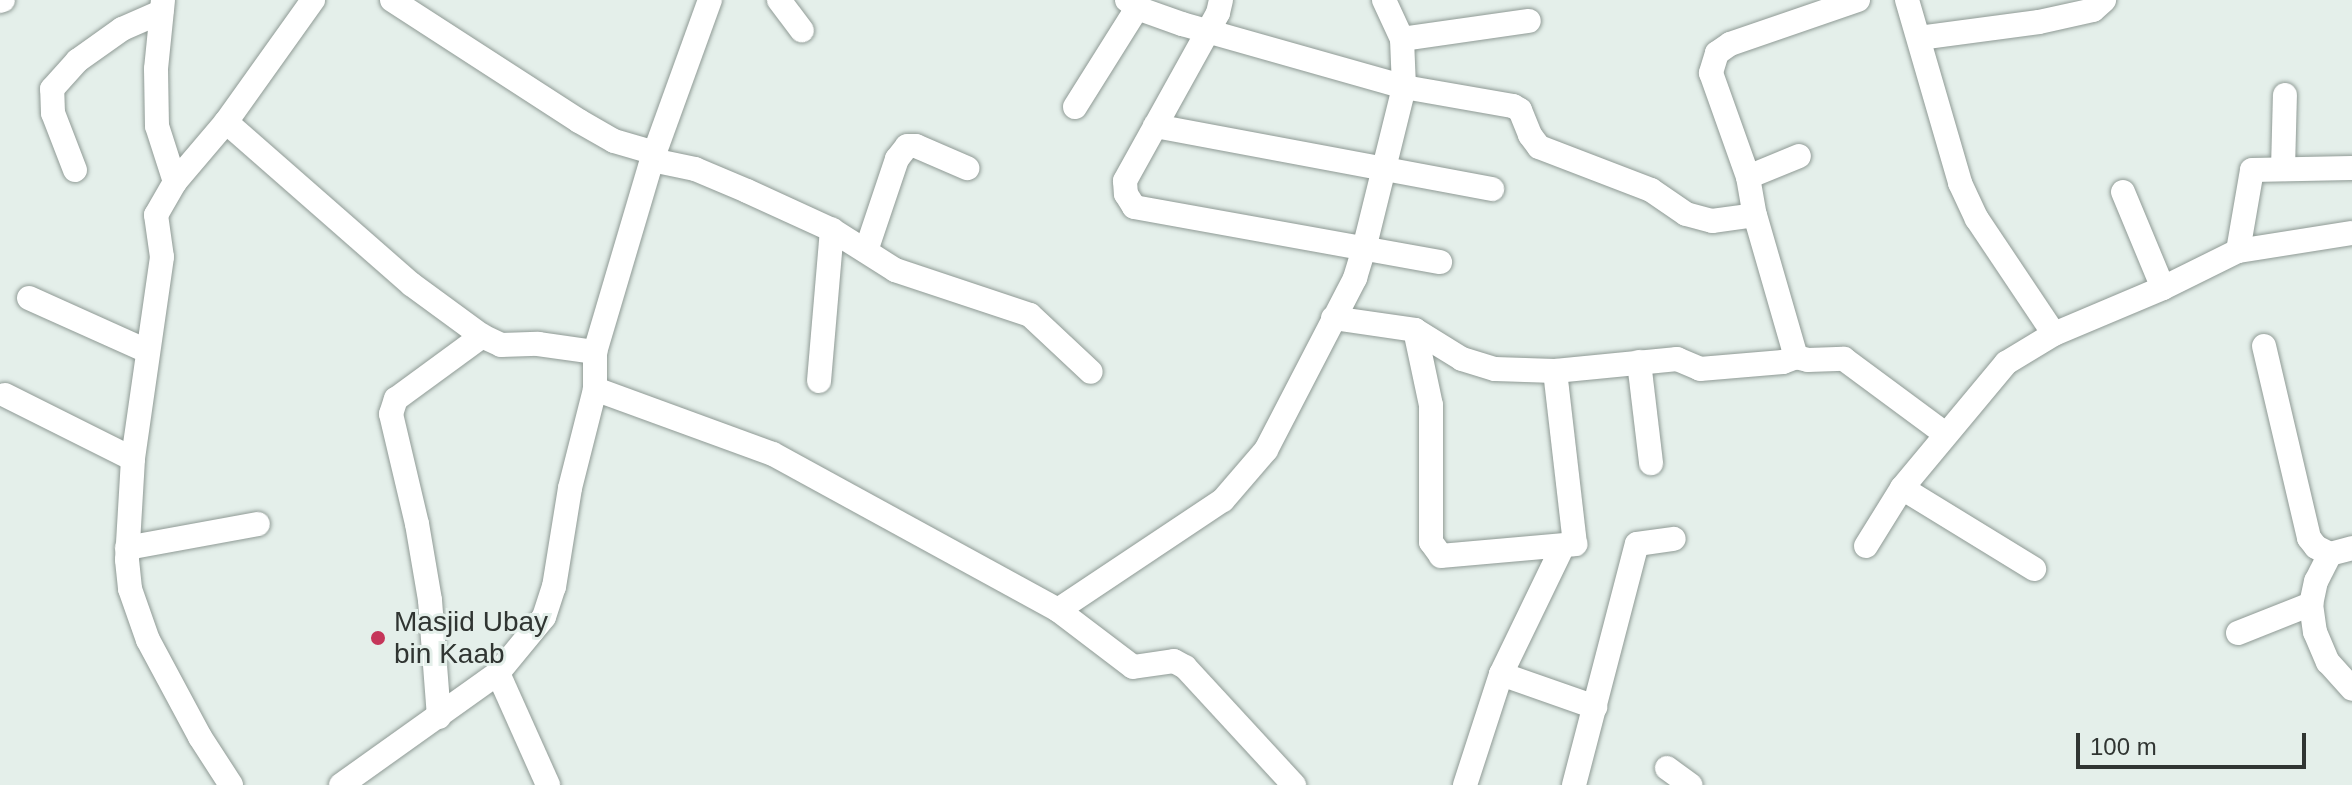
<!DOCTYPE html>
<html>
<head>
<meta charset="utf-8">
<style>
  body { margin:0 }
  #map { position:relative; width:2352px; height:785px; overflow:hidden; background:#e4efea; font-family:Helvetica,sans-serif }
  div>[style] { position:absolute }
  .roads { filter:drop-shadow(0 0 2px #8f9a95) drop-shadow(0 0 2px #8f9a95) }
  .minor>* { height:24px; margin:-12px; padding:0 12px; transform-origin:12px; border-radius:12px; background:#fff }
  .dots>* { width:22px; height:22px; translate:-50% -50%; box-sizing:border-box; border:4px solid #e4efea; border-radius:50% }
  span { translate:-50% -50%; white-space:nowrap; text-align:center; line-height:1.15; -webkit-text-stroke:6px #e4efea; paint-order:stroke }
  .poi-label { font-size:28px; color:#303532 }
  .left { translate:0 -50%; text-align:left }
  .scale { position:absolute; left:2076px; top:733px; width:230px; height:36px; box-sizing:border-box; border:4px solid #303532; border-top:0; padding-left:10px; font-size:24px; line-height:28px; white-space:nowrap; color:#303532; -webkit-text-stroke:6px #e4efea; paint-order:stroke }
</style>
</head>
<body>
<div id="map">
  <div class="roads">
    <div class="minor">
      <i style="left:163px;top:0;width:69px;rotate:95.8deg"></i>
      <i style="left:156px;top:69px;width:57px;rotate:89deg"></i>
      <i style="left:157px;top:126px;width:59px;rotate:72.2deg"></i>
      <i style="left:175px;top:182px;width:38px;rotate:120deg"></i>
      <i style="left:156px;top:215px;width:42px;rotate:81.9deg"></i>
      <i style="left:162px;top:257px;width:204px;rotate:98.2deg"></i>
      <i style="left:133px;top:459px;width:101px;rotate:93.4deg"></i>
      <i style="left:127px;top:560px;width:29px;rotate:84deg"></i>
      <i style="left:130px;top:589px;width:54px;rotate:70.6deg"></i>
      <i style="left:148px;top:640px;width:110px;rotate:61.8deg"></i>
      <i style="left:200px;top:737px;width:57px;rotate:57.1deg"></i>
      <i style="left:392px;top:0;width:223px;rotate:32.9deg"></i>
      <i style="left:579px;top:121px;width:40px;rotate:29.7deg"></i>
      <i style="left:614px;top:141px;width:43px;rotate:16.3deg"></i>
      <i style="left:779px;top:0;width:38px;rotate:53deg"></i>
      <i style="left:1127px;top:0;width:13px;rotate:39deg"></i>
      <i style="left:1137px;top:8px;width:48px;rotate:19.6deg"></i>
      <i style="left:1182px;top:24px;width:231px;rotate:15.8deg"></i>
      <i style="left:1404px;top:87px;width:111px;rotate:9.9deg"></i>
      <i style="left:1513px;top:106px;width:8px;rotate:30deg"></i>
      <i style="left:1520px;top:110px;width:27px;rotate:68deg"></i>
      <i style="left:1530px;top:135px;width:15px;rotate:53deg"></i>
      <i style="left:1539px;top:147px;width:120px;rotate:21deg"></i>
      <i style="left:1651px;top:190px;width:42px;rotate:34.4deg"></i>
      <i style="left:1686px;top:214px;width:27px;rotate:15deg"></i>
      <i style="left:1712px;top:221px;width:43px;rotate:-7.9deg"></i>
      <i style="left:1221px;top:0;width:13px;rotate:103deg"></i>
      <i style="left:1218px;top:13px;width:192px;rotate:119deg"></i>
      <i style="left:1125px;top:181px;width:13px;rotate:86deg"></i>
      <i style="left:1126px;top:194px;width:15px;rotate:58deg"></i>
      <i style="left:1134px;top:207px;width:311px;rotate:10.2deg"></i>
      <i style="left:1858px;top:0;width:135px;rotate:161deg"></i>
      <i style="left:1730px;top:44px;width:16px;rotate:145deg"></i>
      <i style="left:1717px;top:53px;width:21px;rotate:107deg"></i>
      <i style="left:1711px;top:73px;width:110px;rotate:70.4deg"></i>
      <i style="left:1748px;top:177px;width:39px;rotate:80deg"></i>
      <i style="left:1755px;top:215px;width:148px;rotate:73.9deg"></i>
      <i style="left:1796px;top:357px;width:12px;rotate:14deg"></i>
      <i style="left:1808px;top:360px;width:36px;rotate:-2deg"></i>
      <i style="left:1844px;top:359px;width:124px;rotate:36.5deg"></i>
      <i style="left:1907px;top:0;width:191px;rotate:73.8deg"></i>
      <i style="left:1960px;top:183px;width:40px;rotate:65deg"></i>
      <i style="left:1977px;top:219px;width:138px;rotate:56.2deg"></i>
      <i style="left:0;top:1px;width:3px;rotate:-18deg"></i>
      <i style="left:1919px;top:38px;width:121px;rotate:-7.6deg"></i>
      <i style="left:2039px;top:22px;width:55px;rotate:-12.5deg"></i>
      <i style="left:2093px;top:10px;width:15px;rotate:-42deg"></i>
      <i style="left:1402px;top:39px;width:128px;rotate:-8.1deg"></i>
      <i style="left:1075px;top:107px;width:117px;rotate:-57.9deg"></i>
      <i style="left:226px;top:122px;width:246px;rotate:41.2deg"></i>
      <i style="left:411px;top:284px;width:88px;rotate:36.2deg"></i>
      <i style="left:482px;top:336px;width:21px;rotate:25deg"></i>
      <i style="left:501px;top:345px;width:37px;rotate:-2deg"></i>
      <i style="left:538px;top:344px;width:58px;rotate:8deg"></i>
      <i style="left:1155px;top:126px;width:343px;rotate:10.6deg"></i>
      <i style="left:652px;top:160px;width:44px;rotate:11.8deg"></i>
      <i style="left:695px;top:169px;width:56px;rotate:22.9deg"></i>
      <i style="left:747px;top:191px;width:94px;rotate:24.6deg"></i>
      <i style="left:832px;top:230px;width:75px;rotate:32.4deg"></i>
      <i style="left:895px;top:270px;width:142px;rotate:18.4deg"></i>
      <i style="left:1030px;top:315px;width:83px;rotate:43.1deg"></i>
      <i style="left:2283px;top:169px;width:74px;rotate:-88.5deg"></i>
      <i style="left:75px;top:170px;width:61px;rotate:-111.1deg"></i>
      <i style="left:53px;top:113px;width:24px;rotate:-92deg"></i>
      <i style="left:52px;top:89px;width:38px;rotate:-48deg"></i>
      <i style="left:77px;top:61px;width:55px;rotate:-35.4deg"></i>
      <i style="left:122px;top:29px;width:43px;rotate:-23.6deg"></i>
      <i style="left:1748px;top:177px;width:55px;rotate:-22.4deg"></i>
      <i style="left:175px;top:182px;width:79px;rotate:-49.6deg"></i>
      <i style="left:226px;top:122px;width:150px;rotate:-54.5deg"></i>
      <i style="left:2123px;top:192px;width:104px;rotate:67.4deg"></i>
      <i style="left:866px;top:251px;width:97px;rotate:-71.4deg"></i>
      <i style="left:897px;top:159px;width:16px;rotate:-52deg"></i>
      <i style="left:907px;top:146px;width:9px"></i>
      <i style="left:916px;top:146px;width:56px;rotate:23.3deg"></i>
      <i style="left:2238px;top:251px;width:82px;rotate:-80.2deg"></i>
      <i style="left:2252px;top:170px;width:100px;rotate:-1.1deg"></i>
      <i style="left:29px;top:298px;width:129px;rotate:24.2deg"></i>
      <i style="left:1333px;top:318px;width:83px;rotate:8.3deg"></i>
      <i style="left:1415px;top:330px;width:55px;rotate:31.7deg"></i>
      <i style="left:1462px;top:359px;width:34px;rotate:17deg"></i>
      <i style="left:1495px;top:369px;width:60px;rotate:1.9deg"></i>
      <i style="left:1555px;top:371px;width:123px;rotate:-5.6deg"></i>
      <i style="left:1677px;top:359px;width:25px;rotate:23deg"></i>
      <i style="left:1700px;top:369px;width:83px;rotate:-4.8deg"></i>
      <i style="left:1783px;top:362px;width:14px;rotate:-21deg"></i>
      <i style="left:1415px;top:330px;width:77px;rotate:78deg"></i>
      <i style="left:1431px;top:405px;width:137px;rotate:90deg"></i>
      <i style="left:1431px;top:542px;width:17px;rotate:54deg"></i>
      <i style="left:1441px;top:556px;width:135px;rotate:-5.1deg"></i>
      <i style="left:1575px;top:544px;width:174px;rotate:-96.6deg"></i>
      <i style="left:2264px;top:346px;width:197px;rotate:76.8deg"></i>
      <i style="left:2309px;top:538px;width:11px;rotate:52deg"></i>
      <i style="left:2316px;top:547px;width:16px;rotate:27deg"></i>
      <i style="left:2330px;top:554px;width:23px;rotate:-15deg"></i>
      <i style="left:1639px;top:362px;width:102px;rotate:83.2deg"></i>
      <i style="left:819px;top:381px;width:152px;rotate:-85.1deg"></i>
      <i style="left:595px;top:389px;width:189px;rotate:20.1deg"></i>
      <i style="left:773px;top:454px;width:325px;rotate:28.7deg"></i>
      <i style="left:1058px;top:610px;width:94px;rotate:37.2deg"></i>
      <i style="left:1133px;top:667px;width:41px;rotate:-8.3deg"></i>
      <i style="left:1174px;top:661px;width:13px;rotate:29deg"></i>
      <i style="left:1185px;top:667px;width:161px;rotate:47.3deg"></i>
      <i style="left:5px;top:395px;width:143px;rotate:26.6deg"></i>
      <i style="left:1902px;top:488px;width:155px;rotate:31.5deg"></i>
      <i style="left:1866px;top:546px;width:68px;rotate:-58.2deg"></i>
      <i style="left:1902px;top:488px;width:163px;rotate:-50.2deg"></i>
      <i style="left:2006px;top:363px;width:56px;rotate:-31.1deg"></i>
      <i style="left:2054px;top:334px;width:118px;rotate:-22.9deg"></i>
      <i style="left:2163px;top:288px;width:84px;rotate:-26.3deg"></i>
      <i style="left:2238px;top:251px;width:115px;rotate:-9deg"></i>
      <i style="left:127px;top:548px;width:133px;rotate:-10.4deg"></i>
      <i style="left:2330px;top:554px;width:30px;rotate:117deg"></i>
      <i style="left:2316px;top:581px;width:24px;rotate:102deg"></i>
      <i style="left:2311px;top:604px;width:28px;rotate:82deg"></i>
      <i style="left:2315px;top:632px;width:33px;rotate:67deg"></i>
      <i style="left:2328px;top:662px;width:36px;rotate:48deg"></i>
      <i style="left:1058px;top:610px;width:198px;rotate:-33.7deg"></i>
      <i style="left:1223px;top:500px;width:66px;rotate:-49.3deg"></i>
      <i style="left:1266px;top:450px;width:194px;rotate:-62.6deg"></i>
      <i style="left:1355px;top:278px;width:30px;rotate:-73deg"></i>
      <i style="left:1364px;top:249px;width:167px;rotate:-76.1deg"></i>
      <i style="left:1404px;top:87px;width:48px;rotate:-92.4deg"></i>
      <i style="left:1402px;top:39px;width:43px;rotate:-114.8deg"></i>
      <i style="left:2238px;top:633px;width:79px;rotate:-21.7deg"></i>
      <i style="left:498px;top:673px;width:123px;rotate:65.9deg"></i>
      <i style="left:1501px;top:674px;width:100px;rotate:19.3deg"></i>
      <i style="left:439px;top:717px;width:117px;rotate:-94.4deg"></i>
      <i style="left:430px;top:600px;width:77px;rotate:-99.7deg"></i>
      <i style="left:417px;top:524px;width:113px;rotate:-103.3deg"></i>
      <i style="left:391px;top:414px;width:16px;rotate:-72deg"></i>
      <i style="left:396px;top:399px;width:107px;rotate:-36.2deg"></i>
      <i style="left:1667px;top:768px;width:29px;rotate:36deg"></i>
      <i style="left:341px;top:785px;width:193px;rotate:-35.5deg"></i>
      <i style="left:498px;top:673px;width:72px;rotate:-50.6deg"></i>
      <i style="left:544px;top:617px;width:32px;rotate:-72deg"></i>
      <i style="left:554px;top:587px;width:100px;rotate:-80.8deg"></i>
      <i style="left:570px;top:488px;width:102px;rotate:-75.8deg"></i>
      <i style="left:595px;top:389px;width:37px;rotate:-90deg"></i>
      <i style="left:595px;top:352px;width:200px;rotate:-73.5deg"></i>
      <i style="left:652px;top:160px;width:170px;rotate:-70.1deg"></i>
      <i style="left:1465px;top:785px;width:117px;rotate:-72deg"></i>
      <i style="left:1501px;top:674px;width:140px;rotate:-64.2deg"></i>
      <i style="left:1574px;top:785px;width:249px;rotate:-75.4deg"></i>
      <i style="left:1637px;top:544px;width:37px;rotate:-8deg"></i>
    </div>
  </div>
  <div class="dots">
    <i style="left:378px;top:638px;background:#c5365a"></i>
  </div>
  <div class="poi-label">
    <span class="left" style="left:394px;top:638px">Masjid Ubay<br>bin Kaab</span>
  </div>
  <div class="scale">100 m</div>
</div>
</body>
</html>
